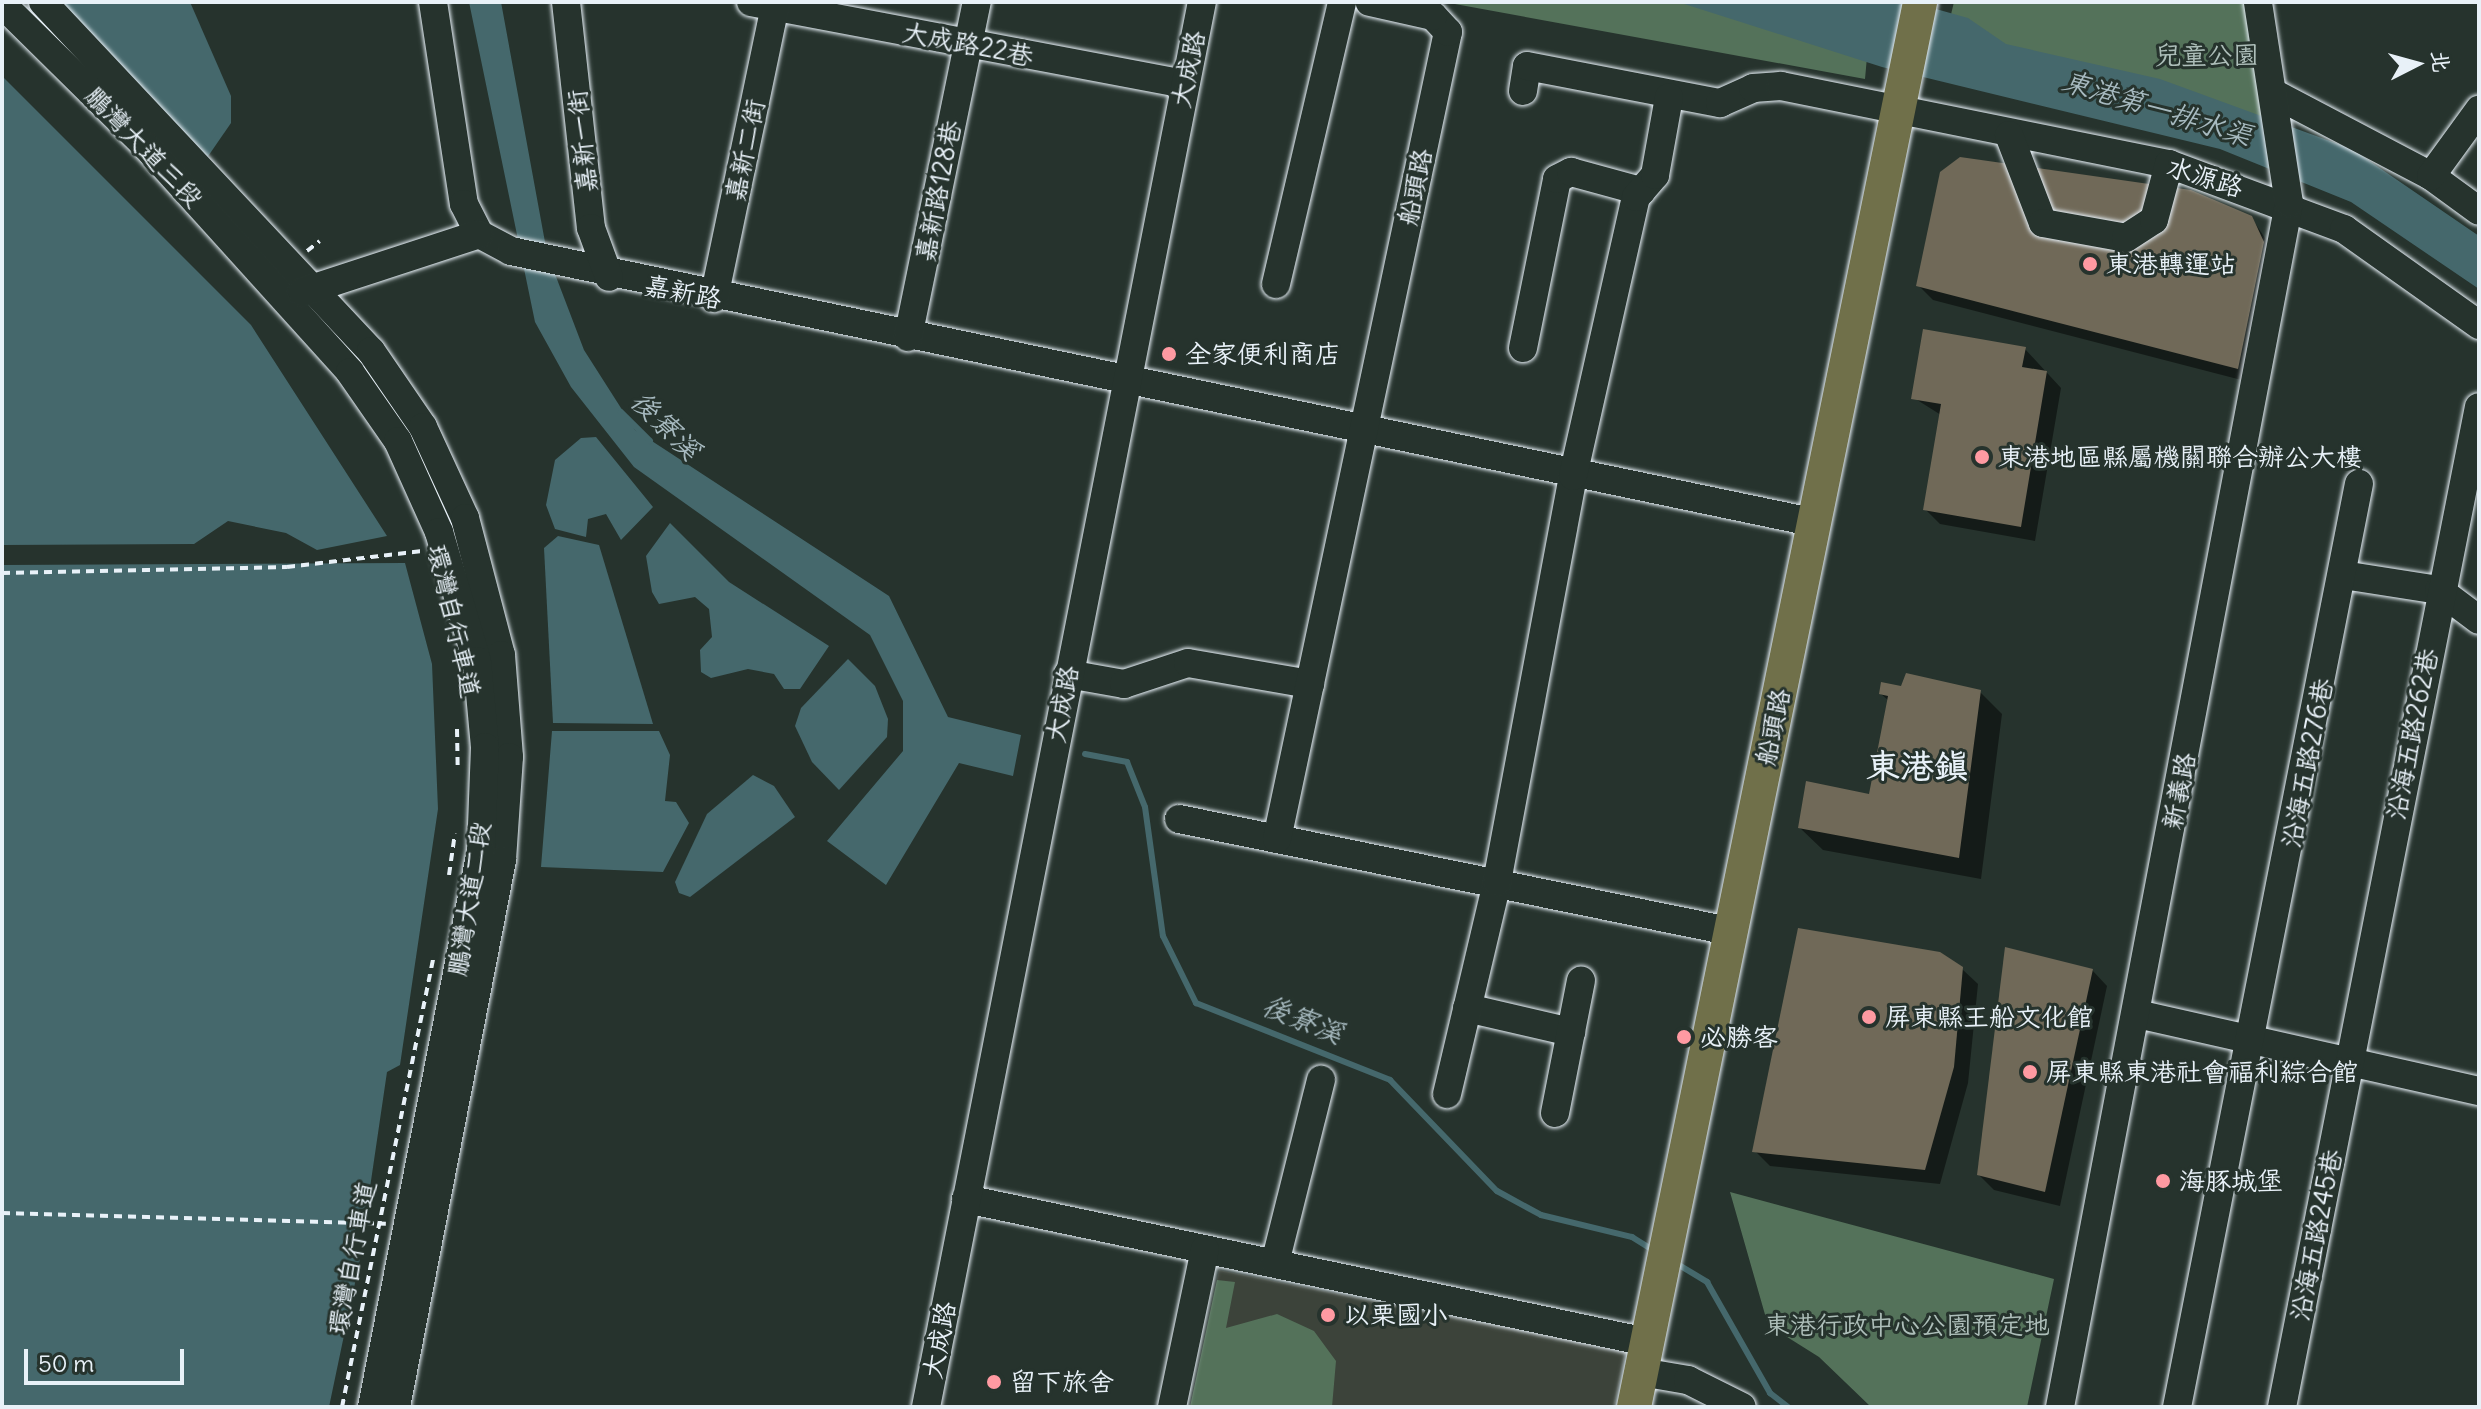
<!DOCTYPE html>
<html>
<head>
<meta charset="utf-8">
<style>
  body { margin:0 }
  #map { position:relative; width:2481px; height:1409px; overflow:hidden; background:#26332d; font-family:Delius,"LXGW WenKai TC",sans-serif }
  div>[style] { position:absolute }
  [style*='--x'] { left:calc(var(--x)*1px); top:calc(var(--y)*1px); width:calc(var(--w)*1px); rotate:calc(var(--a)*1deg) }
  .built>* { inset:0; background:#3c433a }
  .green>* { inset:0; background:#54725a }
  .water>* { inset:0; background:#45686c }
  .shadow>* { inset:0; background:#0007 }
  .stream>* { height:6px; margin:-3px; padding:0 3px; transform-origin:3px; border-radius:3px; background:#45686c }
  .building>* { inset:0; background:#706958 }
  .path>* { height:4px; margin-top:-2px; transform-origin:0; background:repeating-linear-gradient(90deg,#e8f1f8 0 8px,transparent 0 14px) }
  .roads { filter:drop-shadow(0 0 2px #e8f1f8) drop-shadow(0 0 2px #e8f1f8) }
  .minor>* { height:28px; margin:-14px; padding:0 14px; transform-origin:14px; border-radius:14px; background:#26332d }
  .major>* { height:34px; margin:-17px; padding:0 17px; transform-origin:17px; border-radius:17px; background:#70704a }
  .dots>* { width:22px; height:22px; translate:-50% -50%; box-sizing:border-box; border:4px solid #26332d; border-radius:50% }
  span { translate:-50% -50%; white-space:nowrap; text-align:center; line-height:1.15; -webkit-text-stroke:6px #26332d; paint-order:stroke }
  .street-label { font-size:26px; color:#e8f1f8 }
  .park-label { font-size:26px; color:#adbeb9 }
  .poi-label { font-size:26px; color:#e8f1f8 }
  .left { translate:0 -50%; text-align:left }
  .water-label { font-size:28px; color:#a7bac0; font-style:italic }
  .district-label { font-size:34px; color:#e8f1f8; font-weight:700 }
  .frame { position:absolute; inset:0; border:4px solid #e8f1f8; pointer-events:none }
  .north { position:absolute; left:2377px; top:24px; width:80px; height:80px; -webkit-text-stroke:6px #26332d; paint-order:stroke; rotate:84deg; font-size:22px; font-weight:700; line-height:32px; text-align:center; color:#e8f1f8 }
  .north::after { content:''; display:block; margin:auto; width:28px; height:36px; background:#e8f1f8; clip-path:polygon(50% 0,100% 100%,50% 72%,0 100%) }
  .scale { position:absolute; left:24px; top:1349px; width:160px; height:36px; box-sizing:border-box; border:4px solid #e8f1f8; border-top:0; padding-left:10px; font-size:24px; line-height:28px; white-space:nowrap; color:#e8f1f8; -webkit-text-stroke:6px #26332d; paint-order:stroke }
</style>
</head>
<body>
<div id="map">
  <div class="built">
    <div style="clip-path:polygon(1219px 1270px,1626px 1351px,1614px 1407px,1190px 1407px)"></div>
  </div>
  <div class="green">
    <div style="clip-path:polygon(1444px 2px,1706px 2px,1867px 57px,1865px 79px)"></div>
    <div style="clip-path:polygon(1954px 2px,2251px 2px,2274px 132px,1947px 31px)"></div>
    <div style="clip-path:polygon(1730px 1192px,2054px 1279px,2027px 1407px,1871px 1407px,1819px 1357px,1768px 1325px)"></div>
    <div style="clip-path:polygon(1217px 1280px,1235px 1282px,1226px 1328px,1277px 1314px,1314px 1331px,1336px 1361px,1332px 1407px,1190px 1407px)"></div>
  </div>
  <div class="water">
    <div style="clip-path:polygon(41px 2px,190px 2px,231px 96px,231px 123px,202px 165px)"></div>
    <div style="clip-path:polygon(469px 2px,501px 2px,547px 253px,584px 350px,635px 430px,889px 596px,948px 717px,1021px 735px,1013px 776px,959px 763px,886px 885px,827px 841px,903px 751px,903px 701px,870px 635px,634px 467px,571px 387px,535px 322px)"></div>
    <div style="clip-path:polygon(1678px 2px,1911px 2px,1968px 18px,2006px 44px,2160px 79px,2352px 149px,2479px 236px,2479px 289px,2351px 202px,2220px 149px,1882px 67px)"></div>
    <div style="clip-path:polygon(2px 76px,251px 325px,387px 536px,317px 550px,286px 533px,228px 521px,194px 544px,2px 545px)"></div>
    <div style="clip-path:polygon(596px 437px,653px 507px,621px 540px,606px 514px,588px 519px,586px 537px,555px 529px,546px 505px,555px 460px,581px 438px)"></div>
    <div style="clip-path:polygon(670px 523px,729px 582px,829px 646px,800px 689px,784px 689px,774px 674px,748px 669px,711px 678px,701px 672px,700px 650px,712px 637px,709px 609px,695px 597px,659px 604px,652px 592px,646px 556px)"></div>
    <div style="clip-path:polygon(558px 536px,599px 545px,653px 724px,553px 723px,544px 548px)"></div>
    <div style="clip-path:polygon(405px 563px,432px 664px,438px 809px,400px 1065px,387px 1072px,367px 1208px,359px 1209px,350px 1257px,360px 1259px,329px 1407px,2px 1407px,2px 565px)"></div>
    <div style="clip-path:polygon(848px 659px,875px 686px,888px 719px,887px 737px,839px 790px,812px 762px,795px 726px,801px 708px)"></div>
    <div style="clip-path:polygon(552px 731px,659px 731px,670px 755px,665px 801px,676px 802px,689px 823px,663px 872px,541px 867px)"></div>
    <div style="clip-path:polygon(753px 775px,774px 786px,795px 817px,690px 897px,679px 893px,675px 882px,707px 814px)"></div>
  </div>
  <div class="shadow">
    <div style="clip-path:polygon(2251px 217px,2278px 258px,2253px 383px,1933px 300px,1918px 285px)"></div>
    <div style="clip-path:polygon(2025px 349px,2061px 388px,2035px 541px,1940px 524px,1925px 509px,1941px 415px,1914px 398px)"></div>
    <div style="clip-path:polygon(1980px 692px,2002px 714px,1981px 879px,1823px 850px,1800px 828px,1870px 797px,1889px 701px,1881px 694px)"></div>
    <div style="clip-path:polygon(1962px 969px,1978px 984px,1968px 1083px,1940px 1184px,1770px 1166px,1755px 1151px)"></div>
    <div style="clip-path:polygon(2092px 970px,2107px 986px,2060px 1206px,1994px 1190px,1979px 1175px)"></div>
  </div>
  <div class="stream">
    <div style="--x:621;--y:412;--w:41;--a:45"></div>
    <div style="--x:1085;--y:754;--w:43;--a:10.8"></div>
    <div style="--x:1127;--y:762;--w:48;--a:68.2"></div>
    <div style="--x:1145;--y:807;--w:130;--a:82.1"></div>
    <div style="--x:1163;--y:936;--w:75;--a:63.8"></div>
    <div style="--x:1196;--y:1003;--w:209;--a:21.6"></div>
    <div style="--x:1390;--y:1080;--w:154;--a:46.1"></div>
    <div style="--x:1497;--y:1191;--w:50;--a:28.6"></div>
    <div style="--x:1541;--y:1215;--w:94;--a:13.6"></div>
    <div style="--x:1632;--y:1237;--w:26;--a:32"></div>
    <div style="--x:1674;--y:1262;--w:39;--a:31"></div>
    <div style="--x:1707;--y:1282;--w:128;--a:60.4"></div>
    <div style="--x:1770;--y:1393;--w:23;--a:38"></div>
  </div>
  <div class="building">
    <div style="clip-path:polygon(1960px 157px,2191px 190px,2252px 216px,2264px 242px,2238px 369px,1916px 286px,1940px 172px)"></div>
    <div style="clip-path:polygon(1923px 329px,2026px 347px,2022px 367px,2047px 371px,2021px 527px,1923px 510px,1941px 404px,1911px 399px)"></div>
    <div style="clip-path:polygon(1906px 673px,1981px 690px,1959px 858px,1798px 828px,1806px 781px,1869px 794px,1888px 696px,1879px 694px,1881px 682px,1901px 686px)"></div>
    <div style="clip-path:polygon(1798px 928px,1940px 952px,1963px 967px,1954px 1067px,1925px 1170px,1752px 1152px)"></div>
    <div style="clip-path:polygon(2005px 947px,2093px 969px,2045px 1192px,1977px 1175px)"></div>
  </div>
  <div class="path">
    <div style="--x:307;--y:251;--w:16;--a:-38"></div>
    <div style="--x:2;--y:573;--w:285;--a:-1.2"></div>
    <div style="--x:287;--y:567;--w:136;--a:-6.8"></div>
    <div style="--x:457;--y:729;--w:39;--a:89"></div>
    <div style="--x:449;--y:875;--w:42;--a:-81.9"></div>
    <div style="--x:2;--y:1213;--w:384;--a:1.6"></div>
    <div style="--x:342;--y:1407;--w:458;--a:-78.5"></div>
  </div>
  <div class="roads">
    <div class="minor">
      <div style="--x:43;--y:2;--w:479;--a:46.8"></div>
      <div style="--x:371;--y:351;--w:92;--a:55.6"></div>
      <div style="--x:423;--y:427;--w:100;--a:65.2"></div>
      <div style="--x:465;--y:518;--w:142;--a:75.3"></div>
      <div style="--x:501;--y:655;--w:102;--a:85.5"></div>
      <div style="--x:509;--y:757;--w:103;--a:93.9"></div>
      <div style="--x:502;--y:860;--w:557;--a:100.97"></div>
      <div style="--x:433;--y:2;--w:204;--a:81.3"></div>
      <div style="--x:464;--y:204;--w:34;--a:63"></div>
      <div style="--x:479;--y:234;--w:36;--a:28"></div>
      <div style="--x:511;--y:251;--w:1333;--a:11.77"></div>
      <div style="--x:566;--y:2;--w:227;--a:83.7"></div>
      <div style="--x:591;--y:228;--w:52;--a:69.8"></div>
      <div style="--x:751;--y:2;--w:442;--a:10.7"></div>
      <div style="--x:2;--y:4;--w:204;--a:44.6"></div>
      <div style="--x:147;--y:147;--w:303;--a:47.9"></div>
      <div style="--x:350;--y:372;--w:84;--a:55.2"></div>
      <div style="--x:398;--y:441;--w:100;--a:65.7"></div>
      <div style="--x:439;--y:532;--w:134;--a:73.6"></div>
      <div style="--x:477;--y:661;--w:86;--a:84.7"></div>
      <div style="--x:485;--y:747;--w:104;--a:92.2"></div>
      <div style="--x:481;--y:851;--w:567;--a:101.09"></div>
      <div style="--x:1523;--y:91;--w:25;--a:-81"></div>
      <div style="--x:1527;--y:66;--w:197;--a:10.9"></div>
      <div style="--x:1720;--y:103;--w:36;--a:-24"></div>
      <div style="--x:1753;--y:88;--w:28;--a:-4"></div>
      <div style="--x:1781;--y:86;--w:396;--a:11.4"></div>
      <div style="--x:2169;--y:164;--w:187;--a:20.4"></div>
      <div style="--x:2344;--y:229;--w:166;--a:35.4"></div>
      <div style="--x:2275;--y:94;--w:176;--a:27.7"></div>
      <div style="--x:2431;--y:176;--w:59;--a:36.1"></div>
      <div style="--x:2009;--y:135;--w:94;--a:68.9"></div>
      <div style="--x:2043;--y:223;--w:84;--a:10.2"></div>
      <div style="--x:2126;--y:238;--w:33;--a:-33"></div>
      <div style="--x:2154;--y:220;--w:58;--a:-75"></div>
      <div style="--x:2431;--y:176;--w:82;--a:-54"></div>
      <div style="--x:1276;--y:284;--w:290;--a:-76.8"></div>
      <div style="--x:302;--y:292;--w:186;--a:-18.1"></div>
      <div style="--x:714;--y:298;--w:302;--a:-78.2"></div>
      <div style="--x:908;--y:337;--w:342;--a:-78.4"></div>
      <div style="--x:1523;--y:348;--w:172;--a:-78.6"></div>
      <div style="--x:1557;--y:179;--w:16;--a:-27"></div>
      <div style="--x:1571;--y:172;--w:73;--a:15.2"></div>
      <div style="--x:2343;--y:575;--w:97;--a:8.9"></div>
      <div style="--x:2439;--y:590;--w:50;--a:36.9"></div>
      <div style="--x:1068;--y:674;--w:57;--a:10.1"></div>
      <div style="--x:1124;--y:684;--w:67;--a:-18.2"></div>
      <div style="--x:1188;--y:663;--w:124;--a:9.8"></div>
      <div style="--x:1179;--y:819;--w:561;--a:11.51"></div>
      <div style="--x:1277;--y:839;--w:825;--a:-78.04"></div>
      <div style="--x:1448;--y:32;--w:22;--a:-133"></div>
      <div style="--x:1433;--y:16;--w:65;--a:-167.5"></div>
      <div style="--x:1467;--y:1008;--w:107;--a:13"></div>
      <div style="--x:2137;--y:1014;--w:351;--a:12.7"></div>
      <div style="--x:1447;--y:1094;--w:218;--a:-76.7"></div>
      <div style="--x:1497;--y:882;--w:413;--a:-79.4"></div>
      <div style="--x:1573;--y:476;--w:286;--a:-77.3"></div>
      <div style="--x:1636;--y:197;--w:29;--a:-49"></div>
      <div style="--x:1655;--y:175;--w:79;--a:-79.8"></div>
      <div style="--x:1555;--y:1113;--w:135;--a:-78.9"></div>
      <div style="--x:966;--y:1199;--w:696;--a:11.86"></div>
      <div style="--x:1275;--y:1263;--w:189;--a:-75.9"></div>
      <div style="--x:1641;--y:1372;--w:48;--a:9.7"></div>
      <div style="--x:1688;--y:1380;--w:60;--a:26.6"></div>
      <div style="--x:926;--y:1407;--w:1432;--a:-78.89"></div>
      <div style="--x:1172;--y:1407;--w:161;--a:-78.2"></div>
      <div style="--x:2060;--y:1407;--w:1226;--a:-79.23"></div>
      <div style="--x:2289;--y:203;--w:203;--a:-98.8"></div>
      <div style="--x:2177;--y:1407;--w:941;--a:-78.85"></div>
      <div style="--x:2282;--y:1407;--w:1019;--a:-78.86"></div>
    </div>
    <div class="major">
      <div style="--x:1634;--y:1407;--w:1434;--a:-78.49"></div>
    </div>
  </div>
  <div class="dots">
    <div style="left:2090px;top:264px;background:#ff9aa2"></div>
    <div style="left:1169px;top:354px;background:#ff9aa2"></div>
    <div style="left:1982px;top:457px;background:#ff9aa2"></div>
    <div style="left:1869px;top:1017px;background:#ff9aa2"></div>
    <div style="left:1684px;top:1037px;background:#ff9aa2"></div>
    <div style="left:2030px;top:1072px;background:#ff9aa2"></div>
    <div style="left:2163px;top:1181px;background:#ff9aa2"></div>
    <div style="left:1328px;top:1315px;background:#ff9aa2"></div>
    <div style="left:994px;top:1382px;background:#ff9aa2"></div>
  </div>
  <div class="street-label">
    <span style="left:968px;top:44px;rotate:11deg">大成路22巷</span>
    <span style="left:1188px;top:69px;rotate:-78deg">大成路</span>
    <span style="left:582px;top:141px;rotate:-96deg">嘉新一街</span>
    <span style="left:144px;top:147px;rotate:46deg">鵬灣大道三段</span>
    <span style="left:745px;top:150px;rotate:-78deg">嘉新二街</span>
    <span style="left:2205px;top:177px;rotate:17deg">水源路</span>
    <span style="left:1415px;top:187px;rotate:-78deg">船頭路</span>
    <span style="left:938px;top:191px;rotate:-79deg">嘉新路128巷</span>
    <span style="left:683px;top:292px;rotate:11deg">嘉新路</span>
    <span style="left:454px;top:621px;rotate:77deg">環灣自行車道</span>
    <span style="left:1062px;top:704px;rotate:-79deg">大成路</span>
    <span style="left:1773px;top:727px;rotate:-78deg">船頭路</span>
    <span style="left:2412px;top:734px;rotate:-79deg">沿海五路262巷</span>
    <span style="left:2307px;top:763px;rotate:-79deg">沿海五路276巷</span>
    <span style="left:2179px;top:791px;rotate:-79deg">新義路</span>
    <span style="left:469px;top:899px;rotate:-81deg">鵬灣大道二段</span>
    <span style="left:2316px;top:1235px;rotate:-79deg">沿海五路245巷</span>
    <span style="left:352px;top:1258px;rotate:-79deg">環灣自行車道</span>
    <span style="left:939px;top:1340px;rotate:-79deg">大成路</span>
  </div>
  <div class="park-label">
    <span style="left:2207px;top:55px">兒童公園</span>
    <span style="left:1907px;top:1325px">東港行政中心公園預定地</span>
  </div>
  <div class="poi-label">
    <span class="left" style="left:2106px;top:264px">東港轉運站</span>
    <span class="left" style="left:1185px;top:354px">全家便利商店</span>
    <span class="left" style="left:1998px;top:457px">東港地區縣屬機關聯合辦公大樓</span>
    <span class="left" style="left:1885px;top:1017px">屏東縣王船文化館</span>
    <span class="left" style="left:1700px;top:1037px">必勝客</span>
    <span class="left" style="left:2046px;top:1072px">屏東縣東港社會福利綜合館</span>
    <span class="left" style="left:2179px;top:1181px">海豚城堡</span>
    <span class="left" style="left:1344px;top:1315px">以栗國小</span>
    <span class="left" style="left:1010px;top:1382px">留下旅舍</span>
  </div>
  <div class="water-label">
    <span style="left:2157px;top:108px;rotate:17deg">東港第一排水渠</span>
    <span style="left:666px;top:425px;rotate:45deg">後寮溪</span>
    <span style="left:1303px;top:1019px;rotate:22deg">後寮溪</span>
  </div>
  <div class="district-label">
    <span style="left:1917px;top:766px">東港鎮</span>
  </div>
  <div class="frame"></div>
  <div class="north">北</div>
  <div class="scale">50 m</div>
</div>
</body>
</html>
